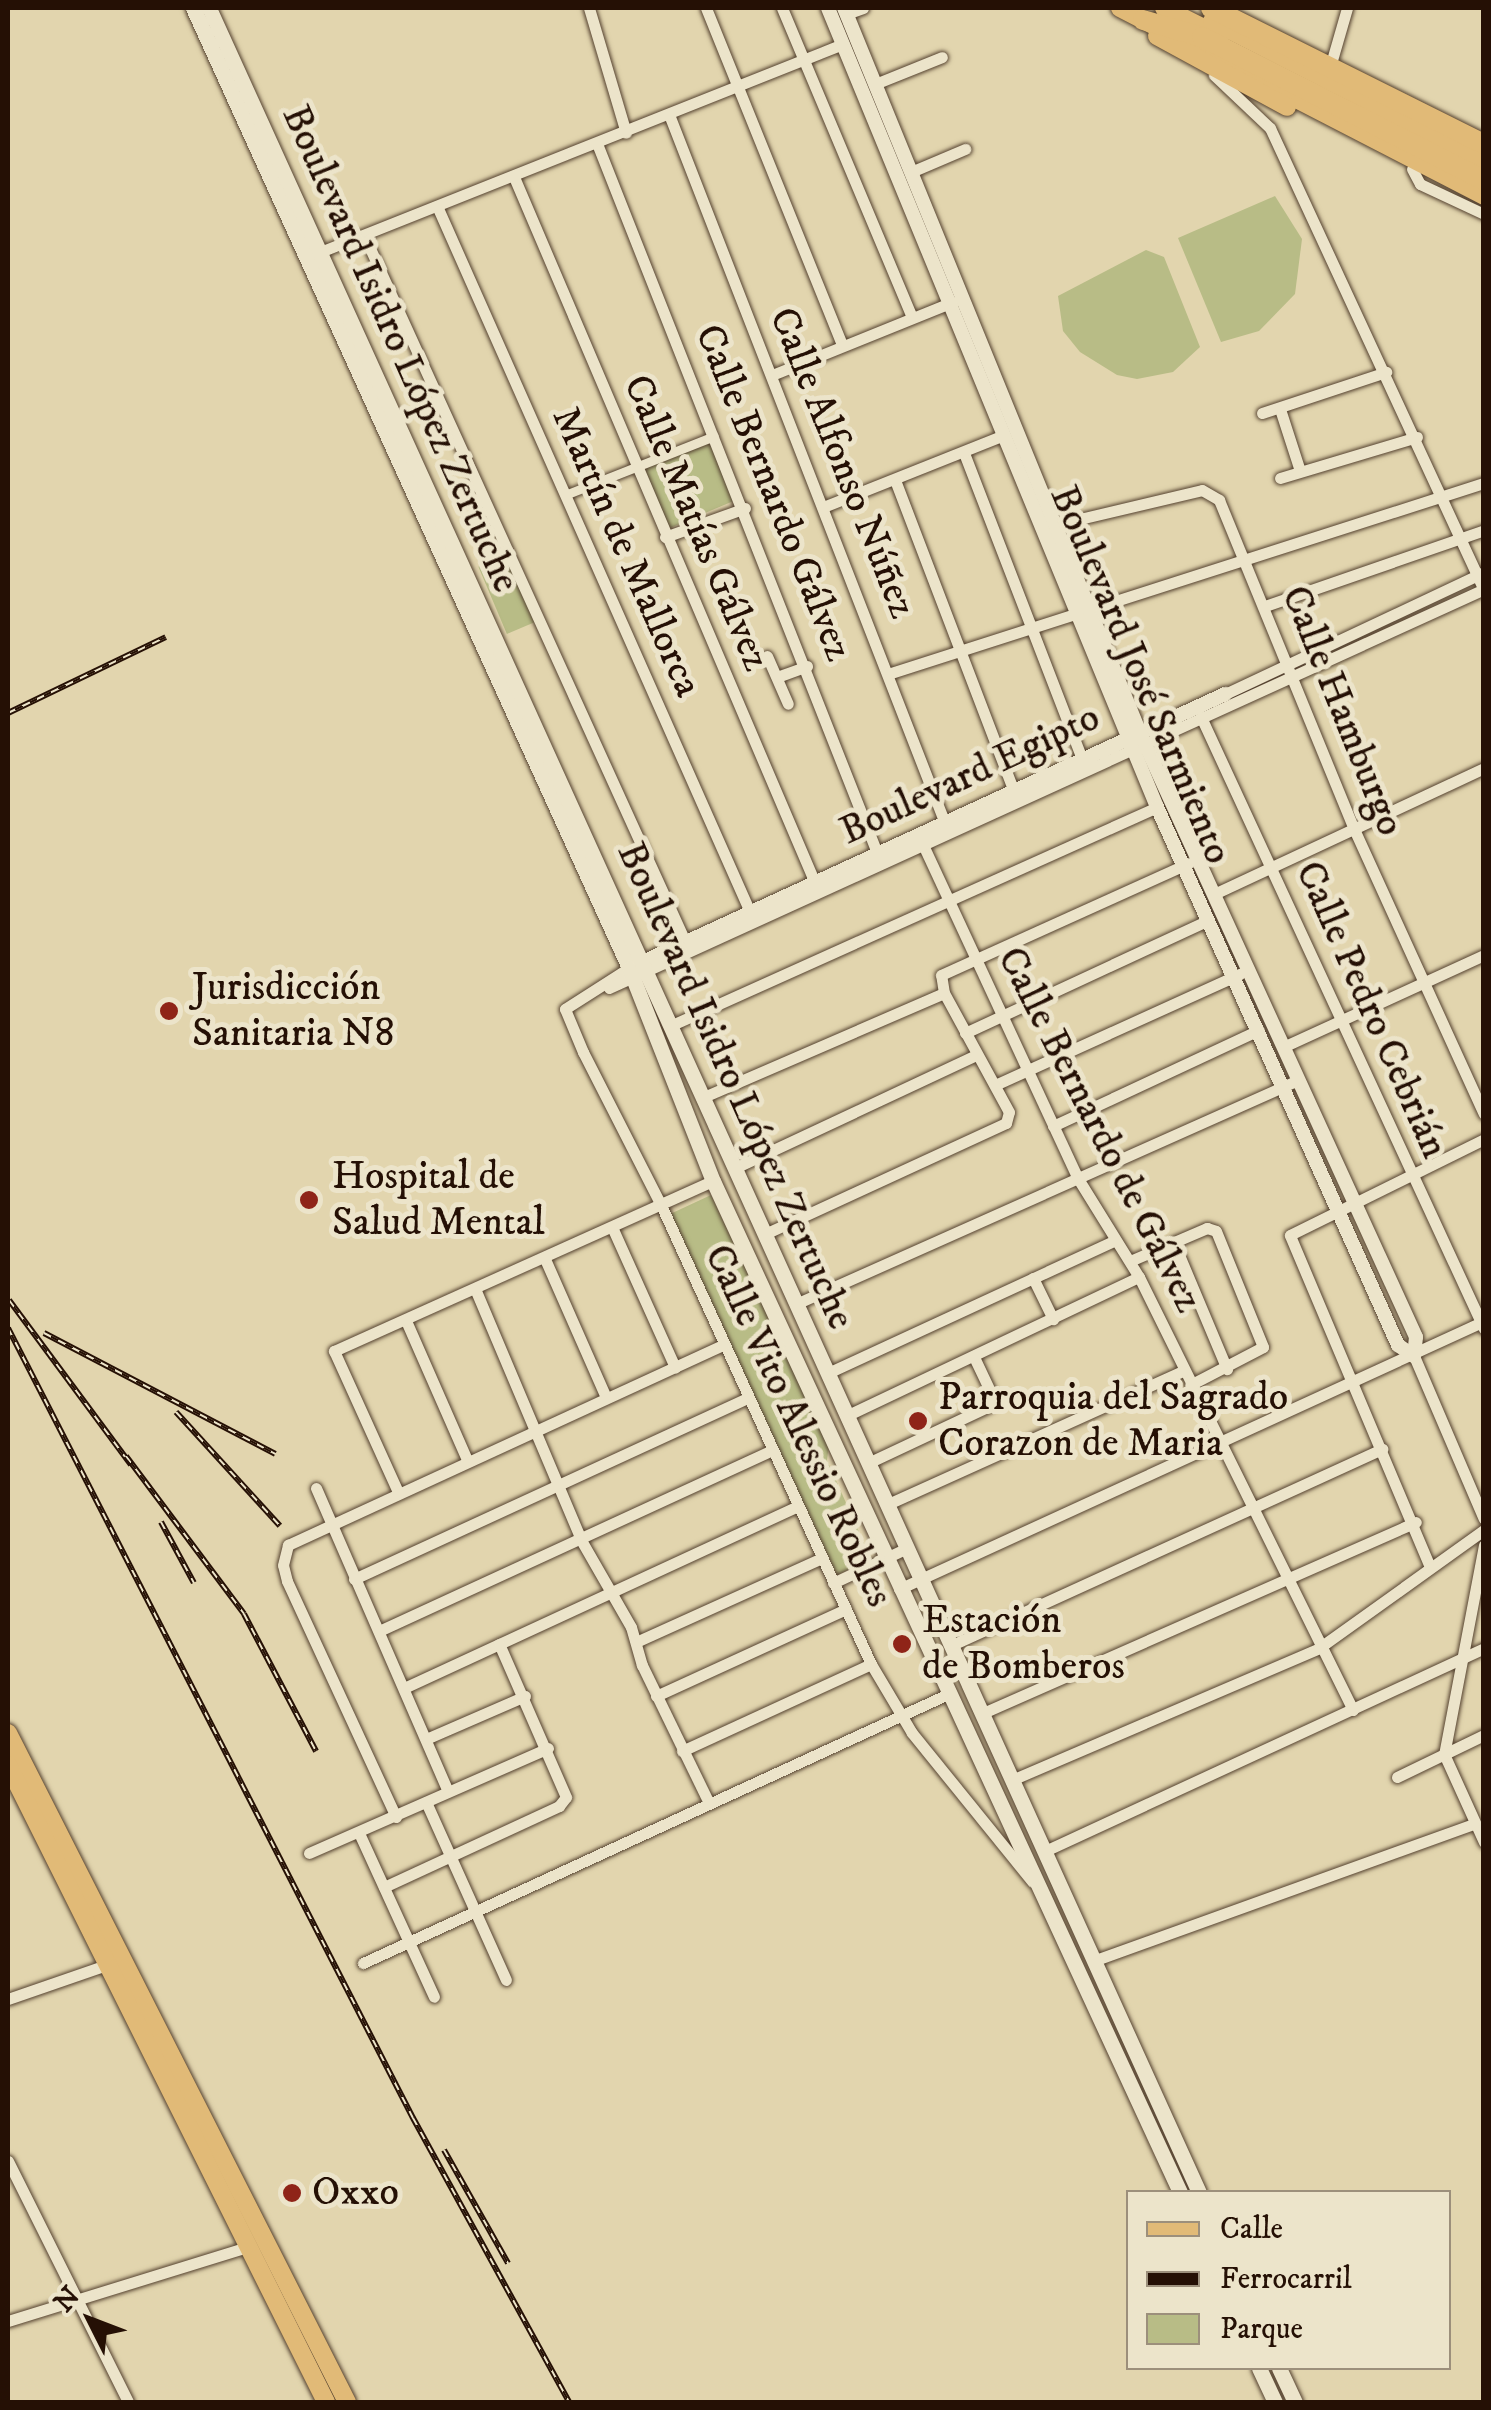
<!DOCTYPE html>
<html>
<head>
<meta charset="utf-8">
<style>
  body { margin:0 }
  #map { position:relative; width:1491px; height:2410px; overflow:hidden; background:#e2d5ae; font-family:"IM FELL DW Pica",serif }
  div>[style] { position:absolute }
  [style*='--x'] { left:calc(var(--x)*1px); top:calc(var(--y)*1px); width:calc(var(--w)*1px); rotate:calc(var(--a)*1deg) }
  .green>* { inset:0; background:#b8bc86; transform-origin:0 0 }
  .roads { filter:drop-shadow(0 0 2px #54412f) drop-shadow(0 0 2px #54412f) }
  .pedestrian>* { height:9px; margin:-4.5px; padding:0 4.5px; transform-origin:4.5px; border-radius:4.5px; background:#ece4ca }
  .minor>* { height:11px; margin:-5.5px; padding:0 5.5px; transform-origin:5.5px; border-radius:5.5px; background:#ece4ca }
  .tertiary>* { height:14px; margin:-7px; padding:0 7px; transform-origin:7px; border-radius:7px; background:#ece4ca }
  .secondary>* { height:15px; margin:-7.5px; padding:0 7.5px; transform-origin:7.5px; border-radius:7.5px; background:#ece4ca }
  .primary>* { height:18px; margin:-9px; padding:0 9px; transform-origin:9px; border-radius:9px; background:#e1ba77 }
  .trunk>* { height:20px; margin:-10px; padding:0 10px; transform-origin:10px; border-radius:10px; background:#e1ba77 }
  .rail>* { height:6px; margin-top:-3px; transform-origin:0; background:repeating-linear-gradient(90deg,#ece4ca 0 8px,#251005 0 16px); box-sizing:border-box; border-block:2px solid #251005 }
  .dots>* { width:28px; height:28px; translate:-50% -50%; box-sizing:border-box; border:5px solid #ece4ca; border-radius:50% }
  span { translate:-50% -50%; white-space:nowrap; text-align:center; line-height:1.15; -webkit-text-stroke:10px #ece4ca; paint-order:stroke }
  .street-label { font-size:40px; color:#251005 }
  .poi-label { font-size:40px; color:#251005 }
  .left { translate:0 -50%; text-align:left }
  .frame { position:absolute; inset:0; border:10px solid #251005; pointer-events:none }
  .legend { position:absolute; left:1126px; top:2190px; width:325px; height:180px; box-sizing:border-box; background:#ece4ca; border:2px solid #9c8f7b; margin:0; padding:12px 18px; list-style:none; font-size:30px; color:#251005 }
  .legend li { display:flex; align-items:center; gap:20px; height:50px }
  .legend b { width:50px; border:2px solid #9c8f7b }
  .north { position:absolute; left:40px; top:2270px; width:100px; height:100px; -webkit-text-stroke:8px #ece4ca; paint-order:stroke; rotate:312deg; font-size:28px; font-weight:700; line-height:40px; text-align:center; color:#251005 }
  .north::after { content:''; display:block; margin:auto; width:35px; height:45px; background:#251005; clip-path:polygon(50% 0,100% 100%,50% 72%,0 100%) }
</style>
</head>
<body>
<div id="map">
  <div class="green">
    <div style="clip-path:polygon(1275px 196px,1302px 239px,1295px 294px,1259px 331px,1221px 342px,1178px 238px)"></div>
    <div style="clip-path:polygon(1146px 250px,1164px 257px,1200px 347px,1173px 372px,1137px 379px,1117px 375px,1080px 352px,1063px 331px,1058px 296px)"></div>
    <div style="left:708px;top:439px;width:67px;height:71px;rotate:67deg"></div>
    <div style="left:506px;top:555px;width:73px;height:30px;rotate:67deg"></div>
    <div style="clip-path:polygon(711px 1195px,829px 1445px,827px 1460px,871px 1559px,837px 1575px,668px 1215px)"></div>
  </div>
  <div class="roads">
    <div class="pedestrian">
      <div style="--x:565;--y:495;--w:160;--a:-21.6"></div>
    </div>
    <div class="minor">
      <div style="--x:589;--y:8;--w:130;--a:73.5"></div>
      <div style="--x:706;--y:8;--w:363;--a:68"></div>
      <div style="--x:782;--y:8;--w:335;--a:67.2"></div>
      <div style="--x:846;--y:14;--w:18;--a:-19"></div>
      <div style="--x:1330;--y:67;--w:61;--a:-73.9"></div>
      <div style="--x:1214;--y:75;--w:77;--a:43.4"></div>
      <div style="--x:1270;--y:128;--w:509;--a:65.15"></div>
      <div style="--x:875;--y:84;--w:72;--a:-21.9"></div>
      <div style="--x:670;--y:117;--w:766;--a:68.73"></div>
      <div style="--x:598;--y:146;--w:765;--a:68.46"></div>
      <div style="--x:1412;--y:169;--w:17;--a:62"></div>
      <div style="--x:1420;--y:184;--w:71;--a:25.1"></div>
      <div style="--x:911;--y:172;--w:59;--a:-23.1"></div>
      <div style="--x:514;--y:177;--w:775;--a:66.91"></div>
      <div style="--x:437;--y:206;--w:782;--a:66.09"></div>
      <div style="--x:364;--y:235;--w:776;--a:65.55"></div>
      <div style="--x:320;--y:252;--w:563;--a:-21.69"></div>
      <div style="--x:772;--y:375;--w:195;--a:-22"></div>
      <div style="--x:1280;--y:409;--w:65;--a:72.1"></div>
      <div style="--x:1262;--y:413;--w:131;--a:-18.3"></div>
      <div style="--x:964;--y:453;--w:337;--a:68.9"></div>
      <div style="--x:1280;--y:478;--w:143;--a:-16.7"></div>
      <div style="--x:895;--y:480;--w:339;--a:69.1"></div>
      <div style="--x:823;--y:507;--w:195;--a:-21.7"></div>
      <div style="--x:1050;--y:526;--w:156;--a:-13.3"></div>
      <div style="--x:1202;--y:490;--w:20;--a:30"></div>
      <div style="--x:1219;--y:500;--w:356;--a:67.7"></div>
      <div style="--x:1354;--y:829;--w:313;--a:65.5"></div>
      <div style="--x:665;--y:537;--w:85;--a:-19.9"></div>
      <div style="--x:1265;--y:606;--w:232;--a:-19.1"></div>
      <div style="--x:767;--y:656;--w:52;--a:66.4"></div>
      <div style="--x:891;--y:673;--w:623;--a:-17.77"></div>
      <div style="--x:777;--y:677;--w:32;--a:-20"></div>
      <div style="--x:1225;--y:694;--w:286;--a:-25.2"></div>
      <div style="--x:1201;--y:717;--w:674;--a:65.18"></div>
      <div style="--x:924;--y:847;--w:364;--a:65.1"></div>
      <div style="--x:1077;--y:1177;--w:118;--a:58.2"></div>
      <div style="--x:1139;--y:1277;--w:483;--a:63.7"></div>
      <div style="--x:1214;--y:894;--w:298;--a:-25"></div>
      <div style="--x:629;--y:968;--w:76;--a:147.4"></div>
      <div style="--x:565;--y:1009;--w:47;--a:67.3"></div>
      <div style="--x:583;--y:1052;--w:172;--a:63"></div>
      <div style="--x:661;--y:1205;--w:505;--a:65.42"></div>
      <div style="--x:871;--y:1664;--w:80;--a:59.3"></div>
      <div style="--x:912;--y:1733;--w:191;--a:51"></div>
      <div style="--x:609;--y:988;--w:962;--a:-24.51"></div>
      <div style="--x:672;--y:1025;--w:532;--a:-24.2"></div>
      <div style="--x:965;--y:1033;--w:268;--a:-24.9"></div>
      <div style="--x:1283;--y:1047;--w:221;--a:-24.6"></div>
      <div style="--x:995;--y:1085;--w:269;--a:-24.4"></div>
      <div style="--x:706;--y:1096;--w:259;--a:-23.4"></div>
      <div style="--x:1053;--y:1126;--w:227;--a:-25"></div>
      <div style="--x:737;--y:1167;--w:264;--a:-25.1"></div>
      <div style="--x:612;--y:1227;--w:154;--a:65.8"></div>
      <div style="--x:767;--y:1233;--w:263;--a:-24.7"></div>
      <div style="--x:1006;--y:1123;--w:11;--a:-75"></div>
      <div style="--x:1009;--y:1112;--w:136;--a:-118.6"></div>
      <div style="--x:944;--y:993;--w:18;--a:-99"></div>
      <div style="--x:941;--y:975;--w:272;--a:-24.3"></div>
      <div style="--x:1174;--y:1243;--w:137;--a:67.2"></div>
      <div style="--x:545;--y:1259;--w:151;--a:66.2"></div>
      <div style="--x:1130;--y:1261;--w:84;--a:-23.2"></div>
      <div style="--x:1207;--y:1228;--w:9;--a:18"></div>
      <div style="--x:1216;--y:1231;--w:125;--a:67.9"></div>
      <div style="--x:1263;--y:1347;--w:82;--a:152.5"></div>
      <div style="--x:1033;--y:1278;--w:46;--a:64"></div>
      <div style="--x:476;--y:1291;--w:270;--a:67.1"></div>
      <div style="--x:581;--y:1540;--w:100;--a:60.1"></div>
      <div style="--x:631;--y:1627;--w:40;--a:74"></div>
      <div style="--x:642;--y:1665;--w:153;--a:64.1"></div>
      <div style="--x:798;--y:1303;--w:547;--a:-24.04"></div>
      <div style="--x:407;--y:1323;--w:150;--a:66.3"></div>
      <div style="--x:1414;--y:1356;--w:177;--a:66.8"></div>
      <div style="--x:830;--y:1372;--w:313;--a:-24.8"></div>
      <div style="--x:848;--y:1415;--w:322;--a:-25.4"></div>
      <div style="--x:868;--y:1463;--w:134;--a:-25.2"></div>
      <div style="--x:989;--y:1406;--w:11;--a:-75"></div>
      <div style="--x:992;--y:1395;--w:42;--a:-115.3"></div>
      <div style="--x:316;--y:1488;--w:331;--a:66.5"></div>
      <div style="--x:398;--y:1492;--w:155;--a:-114.4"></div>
      <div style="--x:334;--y:1351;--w:415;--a:-24.2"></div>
      <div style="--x:888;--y:1504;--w:324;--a:-24.3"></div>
      <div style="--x:1484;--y:1545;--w:213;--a:100.8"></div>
      <div style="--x:1444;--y:1754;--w:97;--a:65.6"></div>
      <div style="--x:1430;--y:1567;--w:360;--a:-112.9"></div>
      <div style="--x:1290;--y:1235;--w:216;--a:-26.3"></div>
      <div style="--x:354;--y:1579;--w:433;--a:-24.7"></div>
      <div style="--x:833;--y:1583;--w:82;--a:-25.3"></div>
      <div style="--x:899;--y:1589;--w:643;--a:-24.61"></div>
      <div style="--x:379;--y:1631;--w:433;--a:-24.7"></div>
      <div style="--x:636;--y:1642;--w:204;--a:-24.3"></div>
      <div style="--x:952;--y:1645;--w:473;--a:-24.5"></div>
      <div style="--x:404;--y:1688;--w:434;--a:-24.8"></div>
      <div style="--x:656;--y:1696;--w:209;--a:-24.6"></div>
      <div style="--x:983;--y:1713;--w:473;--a:-23.8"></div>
      <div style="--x:426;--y:1739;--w:108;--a:-23.5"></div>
      <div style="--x:682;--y:1751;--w:208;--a:-24.7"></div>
      <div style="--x:1397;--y:1777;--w:97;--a:-25.8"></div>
      <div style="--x:1014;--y:1779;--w:332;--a:-23.2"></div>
      <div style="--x:1319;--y:1648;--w:203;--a:-35.6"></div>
      <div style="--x:426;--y:1802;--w:195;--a:65.8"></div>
      <div style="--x:396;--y:1817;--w:260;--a:-114.8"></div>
      <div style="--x:287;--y:1581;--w:16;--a:-104"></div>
      <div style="--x:283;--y:1565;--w:21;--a:-76"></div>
      <div style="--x:288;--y:1545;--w:479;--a:-24.7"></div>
      <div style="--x:359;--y:1833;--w:180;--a:65.4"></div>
      <div style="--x:1045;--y:1851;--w:484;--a:-24.8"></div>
      <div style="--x:309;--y:1853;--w:261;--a:-23.7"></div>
      <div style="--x:384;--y:1887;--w:193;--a:-24.8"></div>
      <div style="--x:559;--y:1806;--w:11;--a:-52"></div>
      <div style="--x:566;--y:1797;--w:167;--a:-113.6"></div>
      <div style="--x:1093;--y:1961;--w:404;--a:-19.8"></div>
      <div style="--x:363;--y:1963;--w:644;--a:-24.69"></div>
      <div style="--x:8;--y:1999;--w:110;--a:-19.1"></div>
      <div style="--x:8;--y:2161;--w:269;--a:63.5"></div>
      <div style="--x:8;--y:2321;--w:253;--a:-17.2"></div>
    </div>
    <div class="tertiary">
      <div style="--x:828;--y:8;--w:864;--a:67.62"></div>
      <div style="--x:1157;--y:807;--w:590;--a:65.87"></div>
      <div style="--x:1398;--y:1345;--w:19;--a:35"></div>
      <div style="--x:844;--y:8;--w:783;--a:67.79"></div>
      <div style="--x:1140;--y:733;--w:664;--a:65.44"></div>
      <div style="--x:1416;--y:1337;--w:19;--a:96"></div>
      <div style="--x:634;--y:966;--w:651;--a:-24.71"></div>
    </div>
    <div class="secondary">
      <div style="--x:193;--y:8;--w:1054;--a:65.57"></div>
      <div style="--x:629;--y:968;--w:229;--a:68.5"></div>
      <div style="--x:713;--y:1181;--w:1114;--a:65.21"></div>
      <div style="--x:209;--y:8;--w:2398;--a:65.62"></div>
      <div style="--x:1259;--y:2368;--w:38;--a:65"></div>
      <div style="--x:1279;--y:2368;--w:38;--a:65"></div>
    </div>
    <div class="primary">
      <div style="--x:1120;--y:8;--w:410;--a:27.3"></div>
      <div style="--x:1164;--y:8;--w:63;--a:26.6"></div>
      <div style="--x:1212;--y:21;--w:305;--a:27.1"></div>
      <div style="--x:1157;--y:36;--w:148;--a:28.6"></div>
      <div style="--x:8;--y:1733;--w:750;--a:63.13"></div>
      <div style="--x:8;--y:1765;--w:712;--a:63.47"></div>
    </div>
    <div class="trunk">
      <div style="--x:1211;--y:8;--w:305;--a:26.5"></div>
      <div style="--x:1143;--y:20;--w:61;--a:16.1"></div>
      <div style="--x:1202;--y:37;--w:316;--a:26.9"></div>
    </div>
  </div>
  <div class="rail">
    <div style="--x:8;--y:713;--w:175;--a:-25.7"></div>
    <div style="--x:9;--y:1300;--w:205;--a:53.5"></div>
    <div style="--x:8;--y:1328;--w:888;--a:62.86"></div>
    <div style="--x:413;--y:2118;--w:324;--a:61.2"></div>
    <div style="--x:44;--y:1333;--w:261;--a:27.6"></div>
    <div style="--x:176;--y:1412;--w:154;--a:47.6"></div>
    <div style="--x:126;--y:1456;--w:197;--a:53.2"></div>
    <div style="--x:244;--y:1614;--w:155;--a:62.3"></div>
    <div style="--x:161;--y:1522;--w:69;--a:61.6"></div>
    <div style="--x:444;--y:2150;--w:130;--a:60.5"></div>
  </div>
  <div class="dots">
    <div style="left:169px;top:1011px;background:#8f2418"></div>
    <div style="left:309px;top:1200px;background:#8f2418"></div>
    <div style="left:918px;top:1421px;background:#8f2418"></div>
    <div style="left:902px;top:1644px;background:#8f2418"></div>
    <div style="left:292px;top:2193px;background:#8f2418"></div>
  </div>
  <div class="street-label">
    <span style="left:400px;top:349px;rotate:66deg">Boulevard Isidro López Zertuche</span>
    <span style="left:842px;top:463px;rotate:68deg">Calle Alfonso Núñez</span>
    <span style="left:773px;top:493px;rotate:68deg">Calle Bernardo Gálvez</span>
    <span style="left:696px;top:523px;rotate:67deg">Calle Matías Gálvez</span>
    <span style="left:626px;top:552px;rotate:66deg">Martín de Mallorca</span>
    <span style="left:1140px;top:675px;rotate:67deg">Boulevard José Sarmiento</span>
    <span style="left:1342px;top:711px;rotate:68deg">Calle Hamburgo</span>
    <span style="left:970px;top:775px;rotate:-25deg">Boulevard Egipto</span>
    <span style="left:1371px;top:1010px;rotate:66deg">Calle Pedro Cebrián</span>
    <span style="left:735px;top:1086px;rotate:66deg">Boulevard Isidro López Zertuche</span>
    <span style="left:1099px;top:1130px;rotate:63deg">Calle Bernardo de Gálvez</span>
    <span style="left:798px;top:1426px;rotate:65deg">Calle Vito Alessio Robles</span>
  </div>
  <div class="poi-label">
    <span class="left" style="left:192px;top:1011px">Jurisdicción<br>Sanitaria N8</span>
    <span class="left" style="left:332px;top:1200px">Hospital de<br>Salud Mental</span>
    <span class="left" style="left:938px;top:1421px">Parroquia del Sagrado<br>Corazon de Maria</span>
    <span class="left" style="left:922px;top:1644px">Estación<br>de Bomberos</span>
    <span class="left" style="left:312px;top:2193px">Oxxo</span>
  </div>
  <div class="frame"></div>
  <ul class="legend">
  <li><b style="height:12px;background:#e1ba77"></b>Calle</li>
  <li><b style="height:12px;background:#251005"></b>Ferrocarril</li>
  <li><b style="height:28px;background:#b8bc86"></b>Parque</li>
  </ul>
  <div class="north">N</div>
</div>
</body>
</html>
